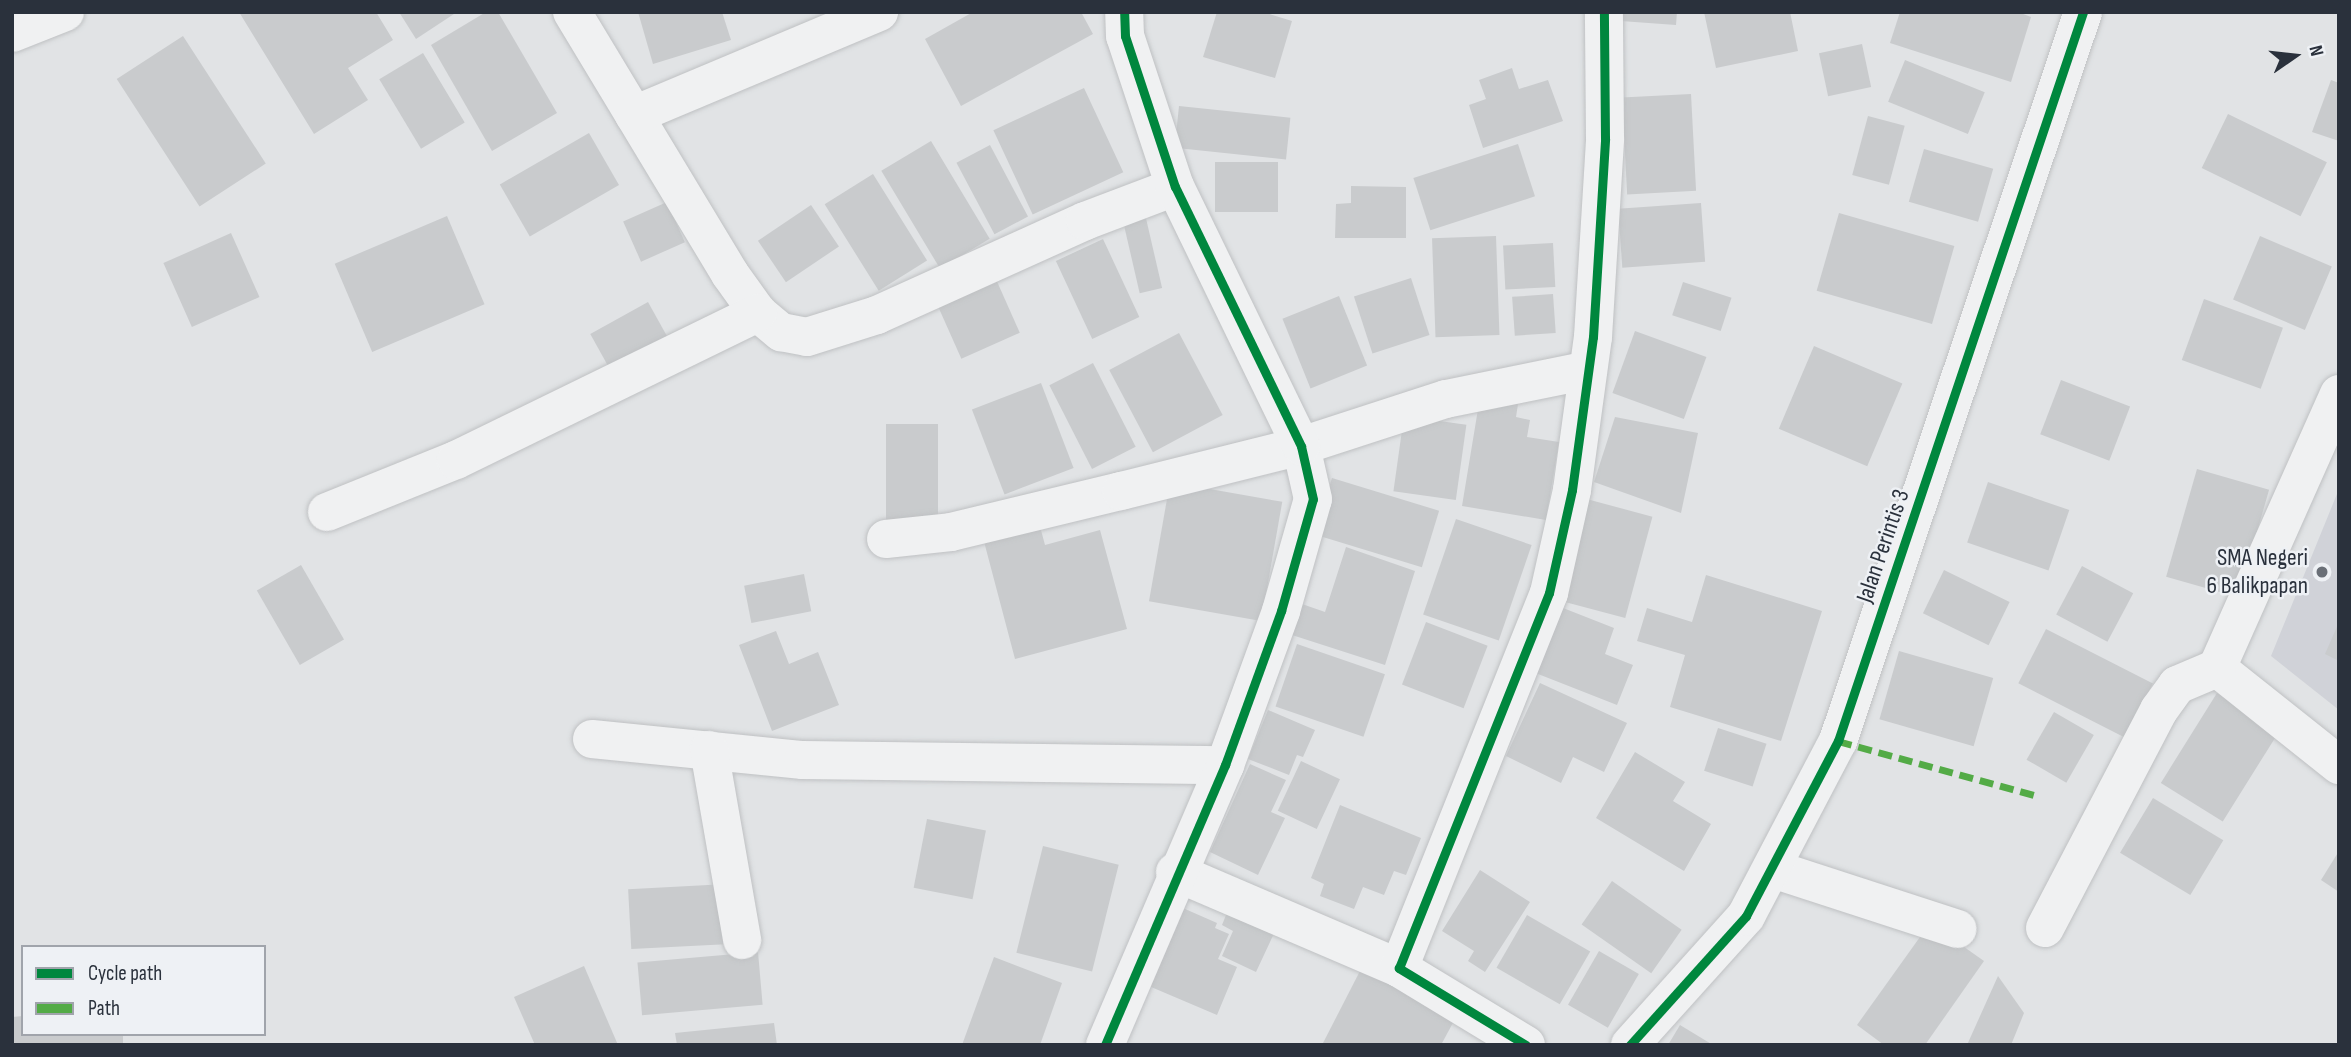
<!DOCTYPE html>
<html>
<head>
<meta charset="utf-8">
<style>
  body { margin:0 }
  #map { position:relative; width:2351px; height:1057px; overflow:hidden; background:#e1e3e5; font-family:"Sofia Sans Condensed",sans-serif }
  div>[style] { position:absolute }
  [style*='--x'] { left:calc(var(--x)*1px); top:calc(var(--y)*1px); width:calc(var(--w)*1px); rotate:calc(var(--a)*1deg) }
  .built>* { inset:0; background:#d0d2d8 }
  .building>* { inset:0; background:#c9cbcd; transform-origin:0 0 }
  .roads { filter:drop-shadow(0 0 2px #bfc1c3) drop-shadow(0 0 2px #bfc1c3) }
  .minor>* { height:38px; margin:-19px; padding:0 19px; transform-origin:19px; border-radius:19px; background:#f0f1f2 }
  .quiet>* { height:7px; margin-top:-3.5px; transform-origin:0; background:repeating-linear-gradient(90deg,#53ab46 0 14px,transparent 0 21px) }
  .cycleway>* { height:9px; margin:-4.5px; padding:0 4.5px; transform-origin:4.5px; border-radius:4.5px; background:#00873e }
  .dots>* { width:19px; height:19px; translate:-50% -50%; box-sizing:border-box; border:4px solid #eef1f5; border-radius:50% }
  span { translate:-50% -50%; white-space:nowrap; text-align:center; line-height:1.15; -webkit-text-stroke:5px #eef1f5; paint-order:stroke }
  .street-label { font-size:24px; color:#2a313c }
  .poi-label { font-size:24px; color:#2a313c }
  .right { translate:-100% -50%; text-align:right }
  .frame { position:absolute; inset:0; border:14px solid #2a313c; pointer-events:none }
  .legend { position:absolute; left:21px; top:945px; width:245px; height:91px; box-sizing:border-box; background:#eef1f5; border:2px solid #a0a4ab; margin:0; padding:9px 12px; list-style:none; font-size:21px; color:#2a313c }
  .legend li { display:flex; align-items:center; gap:14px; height:35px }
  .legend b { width:35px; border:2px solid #a0a4ab }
  .north { position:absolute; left:2260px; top:21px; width:70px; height:70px; -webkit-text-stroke:5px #eef1f5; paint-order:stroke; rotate:76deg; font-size:19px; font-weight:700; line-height:28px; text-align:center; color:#2a313c }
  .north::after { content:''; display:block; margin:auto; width:24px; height:32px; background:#2a313c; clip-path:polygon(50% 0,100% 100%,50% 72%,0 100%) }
</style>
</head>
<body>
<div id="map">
  <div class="built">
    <div style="clip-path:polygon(2339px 489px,2339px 710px,2271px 656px)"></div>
  </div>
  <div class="building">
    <div style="clip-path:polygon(239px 12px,376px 12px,393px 40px,348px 68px,368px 100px,314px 134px)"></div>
    <div style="clip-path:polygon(399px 12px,457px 12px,416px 39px)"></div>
    <div style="clip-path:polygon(486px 12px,498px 12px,557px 113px,492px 151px,431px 45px)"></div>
    <div style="clip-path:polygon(638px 12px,722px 12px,731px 40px,653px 64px)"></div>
    <div style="clip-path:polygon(973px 12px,1081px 12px,1093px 34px,961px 106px,925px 39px)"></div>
    <div style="clip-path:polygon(1217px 12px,1263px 12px,1292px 21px,1275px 78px,1203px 57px)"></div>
    <div style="clip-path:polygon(1608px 12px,1677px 12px,1676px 25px,1607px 20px)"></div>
    <div style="clip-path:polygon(1704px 12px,1790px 12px,1798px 51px,1716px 68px)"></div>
    <div style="clip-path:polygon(1900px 12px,2018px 12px,2031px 17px,2011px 82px,1890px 43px)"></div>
    <div style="left:183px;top:36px;width:152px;height:79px;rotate:57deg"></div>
    <div style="left:1862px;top:44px;width:44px;height:44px;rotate:78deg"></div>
    <div style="left:423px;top:53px;width:81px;height:51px;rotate:59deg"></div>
    <div style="left:1905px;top:60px;width:86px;height:45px;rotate:22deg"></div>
    <div style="clip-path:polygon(1512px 68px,1519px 89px,1548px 80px,1563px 121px,1483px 148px,1469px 105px,1486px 99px,1479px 80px)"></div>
    <div style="clip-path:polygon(2331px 80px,2339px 83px,2339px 141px,2312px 132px)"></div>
    <div style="left:1084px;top:88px;width:93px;height:100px;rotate:65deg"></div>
    <div style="left:1691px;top:94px;width:97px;height:69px;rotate:87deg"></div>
    <div style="left:1179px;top:106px;width:112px;height:42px;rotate:6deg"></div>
    <div style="left:2228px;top:114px;width:110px;height:60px;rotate:26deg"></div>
    <div style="left:1868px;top:116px;width:38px;height:61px;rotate:15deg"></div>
    <div style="left:589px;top:133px;width:60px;height:103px;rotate:60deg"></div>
    <div style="left:931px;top:141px;width:114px;height:58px;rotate:59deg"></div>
    <div style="left:1518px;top:144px;width:55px;height:110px;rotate:72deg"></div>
    <div style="left:990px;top:145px;width:81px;height:38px;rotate:62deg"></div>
    <div style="left:1924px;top:149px;width:72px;height:55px;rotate:16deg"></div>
    <div style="left:1278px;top:162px;width:50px;height:63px;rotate:90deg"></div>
    <div style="left:873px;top:174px;width:102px;height:57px;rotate:58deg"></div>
    <div style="clip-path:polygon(1351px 186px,1406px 187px,1406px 238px,1335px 238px,1336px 204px,1351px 203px)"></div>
    <div style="left:667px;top:202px;width:44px;height:48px;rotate:66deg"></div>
    <div style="left:1701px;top:203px;width:59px;height:83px;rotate:86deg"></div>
    <div style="left:811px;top:205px;width:50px;height:64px;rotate:56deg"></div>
    <div style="left:1839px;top:213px;width:120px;height:81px;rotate:16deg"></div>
    <div style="left:1145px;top:214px;width:76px;height:23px;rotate:77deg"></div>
    <div style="left:447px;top:216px;width:96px;height:122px;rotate:67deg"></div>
    <div style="left:231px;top:233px;width:70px;height:74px;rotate:66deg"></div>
    <div style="left:1496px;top:236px;width:99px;height:64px;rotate:88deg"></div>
    <div style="left:2260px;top:236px;width:78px;height:69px;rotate:23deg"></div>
    <div style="left:1103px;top:239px;width:86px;height:52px;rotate:65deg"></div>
    <div style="left:1553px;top:243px;width:44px;height:50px;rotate:87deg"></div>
    <div style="left:995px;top:277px;width:61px;height:64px;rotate:66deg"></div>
    <div style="left:1411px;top:278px;width:60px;height:60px;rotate:72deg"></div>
    <div style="left:1683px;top:282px;width:51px;height:35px;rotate:18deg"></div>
    <div style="left:1553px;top:294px;width:39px;height:41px;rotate:86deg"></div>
    <div style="left:1339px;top:296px;width:75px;height:61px;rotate:68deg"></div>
    <div style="left:2204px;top:299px;width:84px;height:65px;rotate:20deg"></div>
    <div style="left:648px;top:302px;width:45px;height:66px;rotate:61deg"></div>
    <div style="left:1635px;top:331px;width:76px;height:66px;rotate:20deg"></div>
    <div style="left:1179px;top:333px;width:93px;height:79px;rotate:62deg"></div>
    <div style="left:1814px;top:346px;width:96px;height:90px;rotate:23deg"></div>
    <div style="left:1093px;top:363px;width:94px;height:49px;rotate:63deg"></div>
    <div style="left:2061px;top:380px;width:74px;height:58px;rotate:21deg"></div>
    <div style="left:1041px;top:383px;width:91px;height:74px;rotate:69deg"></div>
    <div style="clip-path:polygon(1480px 397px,1518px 404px,1516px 417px,1530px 420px,1527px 437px,1559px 442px,1546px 520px,1462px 506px)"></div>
    <div style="left:1404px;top:416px;width:63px;height:76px;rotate:8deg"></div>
    <div style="clip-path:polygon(1615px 417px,1698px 433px,1681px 513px,1594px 482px)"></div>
    <div style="left:886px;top:424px;width:52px;height:97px"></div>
    <div style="left:2197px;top:469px;width:75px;height:112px;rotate:16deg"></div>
    <div style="left:1332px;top:478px;width:112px;height:59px;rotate:17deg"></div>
    <div style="left:1170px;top:482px;width:114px;height:121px;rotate:10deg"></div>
    <div style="left:1988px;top:482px;width:86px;height:64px;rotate:19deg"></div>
    <div style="left:1579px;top:497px;width:76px;height:105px;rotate:15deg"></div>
    <div style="clip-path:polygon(1038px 519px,1045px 545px,1100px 530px,1127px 629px,1015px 659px,982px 534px)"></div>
    <div style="left:1456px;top:519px;width:80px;height:101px;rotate:19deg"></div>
    <div style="clip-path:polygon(1346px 547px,1415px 571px,1385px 665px,1292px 635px,1302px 604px,1325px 612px)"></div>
    <div style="left:301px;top:565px;width:86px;height:51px;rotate:60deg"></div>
    <div style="left:2082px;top:566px;width:58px;height:55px;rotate:28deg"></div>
    <div style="left:1944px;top:570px;width:73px;height:48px;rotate:26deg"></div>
    <div style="left:804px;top:574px;width:38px;height:61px;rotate:79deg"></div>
    <div style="clip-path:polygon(1706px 575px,1822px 611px,1781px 741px,1670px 707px,1685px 655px,1637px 641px,1647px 608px,1692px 622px)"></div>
    <div style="clip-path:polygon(1558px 606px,1614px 628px,1605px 654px,1633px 665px,1617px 705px,1533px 672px)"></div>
    <div style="left:1426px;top:622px;width:66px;height:67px;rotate:21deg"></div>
    <div style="clip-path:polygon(2339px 622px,2339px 661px,2325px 654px)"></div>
    <div style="left:2046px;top:629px;width:120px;height:61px;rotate:27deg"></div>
    <div style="clip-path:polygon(776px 631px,789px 664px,818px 652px,839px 705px,772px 731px,739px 645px)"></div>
    <div style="left:1297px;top:644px;width:93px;height:66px;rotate:19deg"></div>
    <div style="left:1899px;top:651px;width:98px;height:71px;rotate:16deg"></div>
    <div style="clip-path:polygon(1540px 683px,1627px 723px,1604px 772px,1573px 757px,1561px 783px,1506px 756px)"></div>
    <div style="left:2217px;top:693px;width:73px;height:106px;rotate:32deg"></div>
    <div style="clip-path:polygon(1268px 710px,1315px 730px,1303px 757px,1297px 755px,1289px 775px,1248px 759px)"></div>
    <div style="left:2054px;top:712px;width:46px;height:55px;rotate:30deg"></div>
    <div style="left:1718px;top:728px;width:51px;height:45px;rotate:18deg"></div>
    <div style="clip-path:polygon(1635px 752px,1685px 782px,1673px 801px,1711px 824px,1684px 871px,1596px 818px)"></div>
    <div style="left:1301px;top:761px;width:43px;height:55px;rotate:25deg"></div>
    <div style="clip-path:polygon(1250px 764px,1286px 780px,1271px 812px,1285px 818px,1258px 875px,1210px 852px)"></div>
    <div style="left:2153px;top:798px;width:82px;height:64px;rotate:31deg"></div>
    <div style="clip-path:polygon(1340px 805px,1421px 838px,1406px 875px,1394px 871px,1384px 895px,1363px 887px,1354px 909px,1320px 896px,1324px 884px,1311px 878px)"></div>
    <div style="left:927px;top:819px;width:60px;height:70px;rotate:11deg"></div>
    <div style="left:1043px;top:846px;width:78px;height:110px;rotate:14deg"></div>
    <div style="clip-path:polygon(2339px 851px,2339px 892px,2321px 880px)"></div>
    <div style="clip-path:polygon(1480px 870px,1530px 902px,1485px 972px,1468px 961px,1474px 951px,1442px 931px)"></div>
    <div style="left:1612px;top:881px;width:85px;height:53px;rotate:35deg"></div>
    <div style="left:727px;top:884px;width:60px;height:99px;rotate:87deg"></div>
    <div style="clip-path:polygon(1176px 905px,1217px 923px,1215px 928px,1229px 934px,1218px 959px,1237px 967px,1217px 1015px,1137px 981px)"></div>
    <div style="clip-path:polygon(1230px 905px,1277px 927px,1256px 972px,1222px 956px,1233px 931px,1222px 925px)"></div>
    <div style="left:1527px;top:915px;width:73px;height:61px;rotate:30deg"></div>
    <div style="clip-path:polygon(1930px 923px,1984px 961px,1925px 1045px,1884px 1045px,1857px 1025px)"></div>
    <div style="left:1599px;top:951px;width:46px;height:62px;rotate:30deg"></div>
    <div style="left:758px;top:952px;width:53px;height:121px;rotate:85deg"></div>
    <div style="clip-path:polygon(994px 957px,1062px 983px,1040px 1045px,962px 1045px)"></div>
    <div style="clip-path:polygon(584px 966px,618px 1045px,535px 1045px,514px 997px)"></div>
    <div style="clip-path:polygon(1361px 969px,1455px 1019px,1441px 1045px,1322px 1045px)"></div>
    <div style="clip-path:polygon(1998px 976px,2024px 1013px,2011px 1045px,1967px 1045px)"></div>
    <div style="clip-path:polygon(23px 1016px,23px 1034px,123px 1034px,123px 1045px,12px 1045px,12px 1017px)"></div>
    <div style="clip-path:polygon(774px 1023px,777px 1045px,677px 1045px,675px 1033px)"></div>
    <div style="clip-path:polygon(1680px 1025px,1713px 1045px,1668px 1045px)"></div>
  </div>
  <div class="roads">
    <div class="minor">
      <div style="--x:572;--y:12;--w:306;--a:58.9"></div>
      <div style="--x:730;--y:274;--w:48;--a:54.3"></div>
      <div style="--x:758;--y:313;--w:30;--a:40"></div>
      <div style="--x:781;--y:332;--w:26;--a:11"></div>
      <div style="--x:807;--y:337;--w:73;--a:-17.4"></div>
      <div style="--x:877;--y:315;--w:228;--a:-24.3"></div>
      <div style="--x:1085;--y:221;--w:96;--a:-20.7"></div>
      <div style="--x:12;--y:33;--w:57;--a:-21.6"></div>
      <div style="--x:634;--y:115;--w:266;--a:-22.8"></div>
      <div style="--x:2339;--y:394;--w:300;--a:114"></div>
      <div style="--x:2217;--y:668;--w:156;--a:38.5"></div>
      <div style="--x:327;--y:512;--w:139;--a:-22"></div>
      <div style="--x:456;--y:460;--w:336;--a:-26"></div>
      <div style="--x:886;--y:539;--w:65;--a:-6.1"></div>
      <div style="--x:951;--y:532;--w:175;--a:-13.6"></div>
      <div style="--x:1121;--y:491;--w:186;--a:-14"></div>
      <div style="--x:1301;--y:446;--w:152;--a:-18"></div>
      <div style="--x:1446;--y:399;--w:145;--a:-11.5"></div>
      <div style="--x:592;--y:739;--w:212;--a:5.7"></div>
      <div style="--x:803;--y:760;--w:422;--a:0.7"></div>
      <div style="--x:709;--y:750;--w:193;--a:80.1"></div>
      <div style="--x:1773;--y:869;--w:194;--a:18"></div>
      <div style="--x:1175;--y:872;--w:244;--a:23.2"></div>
      <div style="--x:2045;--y:928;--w:246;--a:-62.4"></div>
      <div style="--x:2159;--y:710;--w:31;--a:-54"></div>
      <div style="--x:2177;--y:685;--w:43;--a:-23"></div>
      <div style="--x:1105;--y:1045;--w:305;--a:-66.8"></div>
      <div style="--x:1225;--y:765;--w:164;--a:-70"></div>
      <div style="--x:1281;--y:611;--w:116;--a:-74.1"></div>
      <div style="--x:1313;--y:499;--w:54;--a:-102.8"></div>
      <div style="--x:1301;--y:446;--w:288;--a:-115.9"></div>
      <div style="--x:1175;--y:187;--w:159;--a:-108.3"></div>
      <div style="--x:1125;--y:36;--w:24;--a:-92"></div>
      <div style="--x:1526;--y:1045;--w:149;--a:-148.8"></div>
      <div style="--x:1399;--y:968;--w:404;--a:-68.2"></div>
      <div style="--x:1549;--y:593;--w:106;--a:-77.4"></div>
      <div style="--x:1572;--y:490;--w:154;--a:-82.2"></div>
      <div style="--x:1593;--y:337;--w:199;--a:-86.5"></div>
      <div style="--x:1605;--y:138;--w:126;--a:-90.5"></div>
      <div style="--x:1630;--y:1045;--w:173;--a:-48"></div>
      <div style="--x:1746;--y:916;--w:198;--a:-62.3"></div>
      <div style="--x:1838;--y:741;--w:769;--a:-71.42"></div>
    </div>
  </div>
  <div class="quiet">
    <div style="--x:1838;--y:741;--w:203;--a:15.4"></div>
  </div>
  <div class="cycleway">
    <div style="--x:1105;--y:1045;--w:305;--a:-66.8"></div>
    <div style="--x:1225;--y:765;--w:164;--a:-70"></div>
    <div style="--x:1281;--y:611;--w:116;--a:-74.1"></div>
    <div style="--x:1313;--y:499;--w:54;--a:-102.8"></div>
    <div style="--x:1301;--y:446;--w:288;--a:-115.9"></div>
    <div style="--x:1175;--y:187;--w:159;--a:-108.3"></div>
    <div style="--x:1125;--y:36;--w:24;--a:-92"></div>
    <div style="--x:1526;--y:1045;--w:149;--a:-148.8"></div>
    <div style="--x:1399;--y:968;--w:404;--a:-68.2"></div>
    <div style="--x:1549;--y:593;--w:106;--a:-77.4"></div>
    <div style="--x:1572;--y:490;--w:154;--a:-82.2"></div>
    <div style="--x:1593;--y:337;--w:199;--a:-86.5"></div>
    <div style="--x:1605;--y:138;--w:126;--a:-90.5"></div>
    <div style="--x:1630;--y:1045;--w:173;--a:-48"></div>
    <div style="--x:1746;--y:916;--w:198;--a:-62.3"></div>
    <div style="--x:1838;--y:741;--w:769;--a:-71.42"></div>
  </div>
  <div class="dots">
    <div style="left:2322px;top:572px;background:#6a6f77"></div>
  </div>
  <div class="street-label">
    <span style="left:1883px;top:546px;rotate:-71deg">Jalan Perintis 3</span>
  </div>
  <div class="poi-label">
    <span class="right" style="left:2308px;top:572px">SMA Negeri<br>6 Balikpapan</span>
  </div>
  <div class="frame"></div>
  <ul class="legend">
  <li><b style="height:9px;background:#00873e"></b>Cycle path</li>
  <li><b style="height:9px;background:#53ab46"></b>Path</li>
  </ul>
  <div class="north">N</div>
</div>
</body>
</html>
